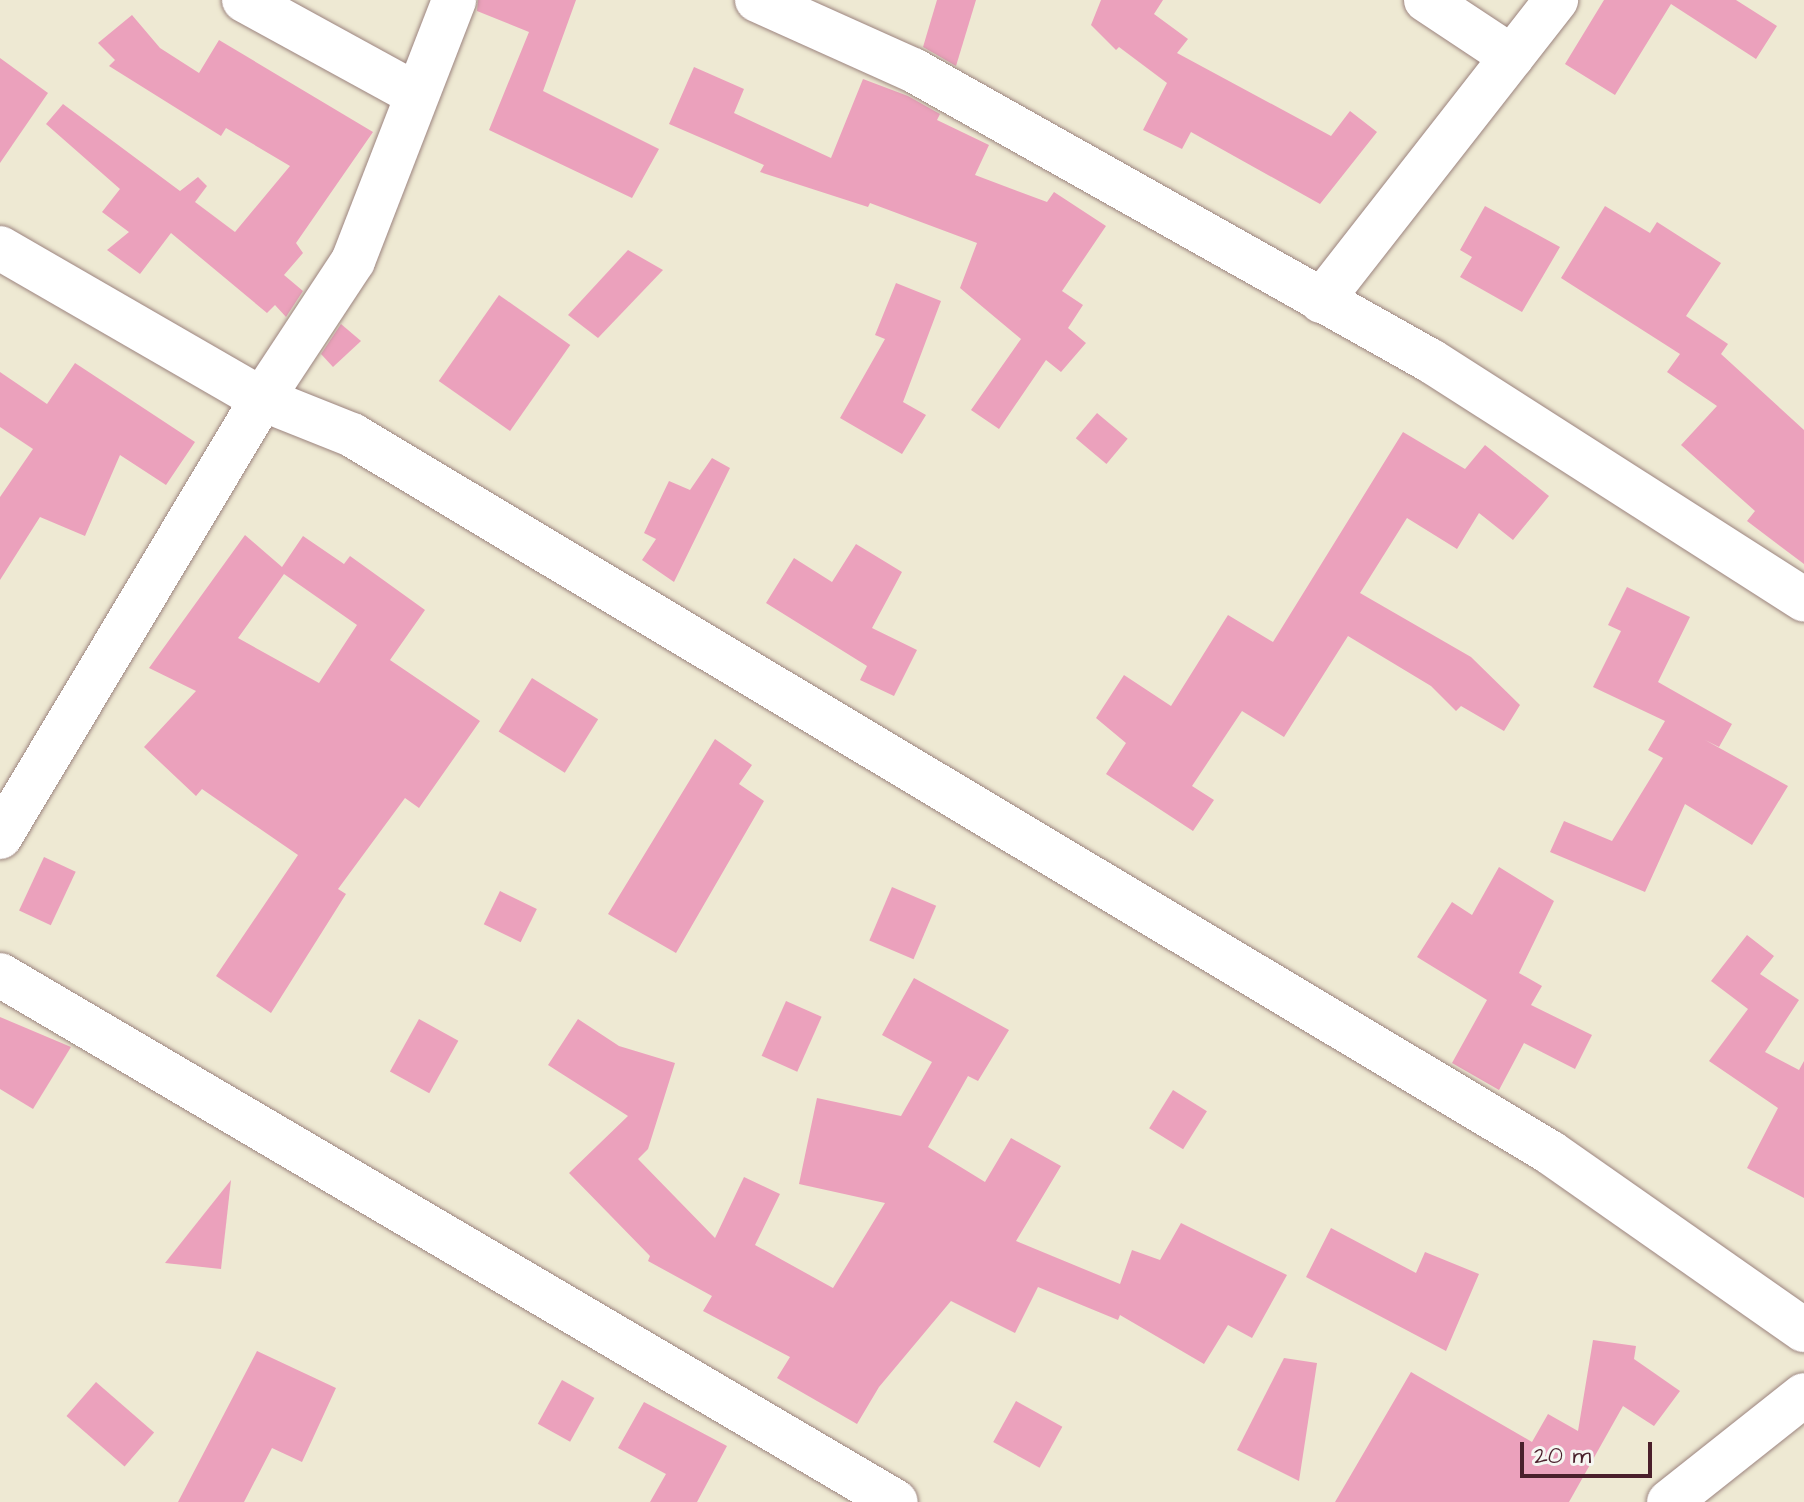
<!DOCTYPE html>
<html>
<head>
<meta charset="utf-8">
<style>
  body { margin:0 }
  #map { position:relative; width:1804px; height:1502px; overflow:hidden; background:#eee9d3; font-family:"Architects Daughter",sans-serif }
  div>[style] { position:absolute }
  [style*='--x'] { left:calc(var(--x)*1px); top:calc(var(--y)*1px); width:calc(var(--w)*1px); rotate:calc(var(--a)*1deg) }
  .building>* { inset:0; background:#eba1bc; transform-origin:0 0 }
  .roads { filter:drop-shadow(0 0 2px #9c847f) drop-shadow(0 0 2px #9c847f) }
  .minor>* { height:44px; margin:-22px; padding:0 22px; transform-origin:22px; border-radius:22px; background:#fff }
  span { translate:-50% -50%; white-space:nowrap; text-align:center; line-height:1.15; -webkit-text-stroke:6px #f6f6f2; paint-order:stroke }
  .scale { position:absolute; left:1520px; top:1442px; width:132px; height:36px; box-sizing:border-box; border:4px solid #4a1f2b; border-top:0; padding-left:10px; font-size:24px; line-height:28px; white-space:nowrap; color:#4a1f2b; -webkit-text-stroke:6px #f6f6f2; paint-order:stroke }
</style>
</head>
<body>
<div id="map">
  <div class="building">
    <div style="clip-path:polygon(478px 0,576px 0,543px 91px,659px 149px,632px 198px,489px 130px,529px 32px,477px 11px)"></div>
    <div style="clip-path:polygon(937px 0,976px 0,956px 66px,923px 47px)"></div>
    <div style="clip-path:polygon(1101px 0,1163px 0,1154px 14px,1188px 39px,1177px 53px,1331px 136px,1350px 111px,1377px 132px,1320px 204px,1191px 132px,1182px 149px,1143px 130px,1167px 83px,1119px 47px,1116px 50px,1091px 25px)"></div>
    <div style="clip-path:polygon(1604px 0,1736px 0,1777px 26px,1756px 59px,1671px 4px,1615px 95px,1565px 64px)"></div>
    <div style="clip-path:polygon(132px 15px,160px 48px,199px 73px,219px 40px,373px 132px,296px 243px,303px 253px,284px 275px,303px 291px,286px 317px,275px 305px,267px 313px,171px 233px,140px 274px,107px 250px,129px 232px,102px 212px,120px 189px,46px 124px,63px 104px,180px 191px,198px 177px,207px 186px,195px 202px,235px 232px,290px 166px,226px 128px,221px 136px,109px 66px,115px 60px,98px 43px)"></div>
    <div style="clip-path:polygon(0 58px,48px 93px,0 163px)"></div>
    <div style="clip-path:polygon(694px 67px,744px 89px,734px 113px,831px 158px,863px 79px,908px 96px,940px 114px,937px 120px,989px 145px,975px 175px,1047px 202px,1054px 192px,1106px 226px,1062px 291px,1083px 305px,1068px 328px,1086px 343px,1061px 372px,1046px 360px,999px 429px,971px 410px,1021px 339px,960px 288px,977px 243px,870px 203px,868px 207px,760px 172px,764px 165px,669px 124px)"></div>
    <div style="clip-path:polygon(1485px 206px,1560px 247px,1522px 312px,1460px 277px,1472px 257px,1460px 250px)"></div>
    <div style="clip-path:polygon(1605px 206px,1650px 233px,1657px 222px,1721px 263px,1686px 316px,1728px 344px,1721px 354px,1804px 430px,1804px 564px,1747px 521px,1755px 511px,1681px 445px,1717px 406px,1667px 372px,1680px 354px,1561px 278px)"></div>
    <div style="clip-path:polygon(628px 250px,663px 270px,598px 338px,568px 315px)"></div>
    <div style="clip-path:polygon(896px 283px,941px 301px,903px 402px,926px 415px,902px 454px,840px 418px,885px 339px,875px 335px)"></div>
    <div style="left:499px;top:295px;width:87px;height:105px;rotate:35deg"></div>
    <div style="clip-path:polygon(341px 324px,361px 341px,333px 367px,321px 354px)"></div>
    <div style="clip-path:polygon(75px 363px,195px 442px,166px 485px,120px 455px,85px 536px,40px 517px,0 580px,0 497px,33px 449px,0 427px,0 372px,47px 404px)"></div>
    <div style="left:1097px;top:413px;width:40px;height:33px;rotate:40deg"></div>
    <div style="clip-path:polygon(1403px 432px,1465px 469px,1485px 445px,1549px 496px,1513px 540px,1479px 513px,1457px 549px,1407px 518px,1360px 593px,1471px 657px,1520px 705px,1504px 731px,1461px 706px,1456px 711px,1431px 686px,1348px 636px,1284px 737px,1242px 711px,1192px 786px,1214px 800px,1193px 831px,1106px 774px,1126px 743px,1096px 718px,1124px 675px,1171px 706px,1228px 615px,1273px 642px)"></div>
    <div style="clip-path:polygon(712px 458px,730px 468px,674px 582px,642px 560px,656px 539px,644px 533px,669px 481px,690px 490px)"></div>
    <div style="clip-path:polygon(evenodd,245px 535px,282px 567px,303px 536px,344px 564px,350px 556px,425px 610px,390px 660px,480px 721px,419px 808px,405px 798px,338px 889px,346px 894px,271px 1013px,216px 976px,298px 855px,202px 789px,196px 796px,144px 747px,196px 691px,149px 668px,245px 535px,284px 574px,357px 625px,319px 683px,238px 638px,284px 574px)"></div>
    <div style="clip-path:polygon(856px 544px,902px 572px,872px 628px,917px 650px,894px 696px,860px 680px,867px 666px,766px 603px,794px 558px,832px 582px)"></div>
    <div style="clip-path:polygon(1627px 587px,1690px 617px,1658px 682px,1732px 724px,1719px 747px,1705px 740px,1788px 786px,1752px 845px,1685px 804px,1645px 892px,1550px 852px,1564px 821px,1612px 841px,1663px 758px,1648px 750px,1665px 721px,1593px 687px,1621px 631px,1608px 625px)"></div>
    <div style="left:532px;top:678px;width:78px;height:63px;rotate:32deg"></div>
    <div style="clip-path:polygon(715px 739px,752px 765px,739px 784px,764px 801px,676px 953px,608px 914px)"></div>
    <div style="left:44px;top:857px;width:35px;height:59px;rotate:25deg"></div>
    <div style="clip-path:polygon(1499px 867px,1554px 901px,1519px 973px,1542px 986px,1531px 1005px,1592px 1035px,1575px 1069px,1524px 1043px,1499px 1090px,1452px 1063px,1487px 1000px,1417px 957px,1452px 902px,1472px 915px)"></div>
    <div style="left:892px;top:887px;width:48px;height:58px;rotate:23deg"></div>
    <div style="left:500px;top:891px;width:41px;height:37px;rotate:26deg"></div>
    <div style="clip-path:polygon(1747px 935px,1774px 956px,1760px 974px,1799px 1000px,1765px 1052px,1799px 1070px,1804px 1061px,1804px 1198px,1747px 1168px,1778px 1108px,1709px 1061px,1748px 1009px,1711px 981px)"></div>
    <div style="clip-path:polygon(914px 978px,1009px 1030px,978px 1081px,968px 1076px,928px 1147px,985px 1182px,1011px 1138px,1061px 1166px,1016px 1241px,1120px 1284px,1132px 1250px,1160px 1260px,1181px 1223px,1287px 1275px,1252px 1338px,1228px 1325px,1204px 1364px,1120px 1315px,1118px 1320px,1038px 1287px,1015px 1333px,951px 1301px,879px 1387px,857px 1424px,777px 1378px,790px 1357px,703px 1311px,712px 1296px,648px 1261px,650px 1256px,569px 1173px,628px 1116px,548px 1065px,578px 1019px,619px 1046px,675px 1063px,648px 1149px,638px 1159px,715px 1238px,744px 1177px,780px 1194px,755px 1245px,833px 1288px,885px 1203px,799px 1184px,817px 1098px,901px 1116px,932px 1062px,882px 1035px)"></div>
    <div style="left:786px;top:1001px;width:39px;height:60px;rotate:24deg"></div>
    <div style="clip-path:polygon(0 1017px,71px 1047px,33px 1109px,0 1089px)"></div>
    <div style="left:419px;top:1019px;width:45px;height:60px;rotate:29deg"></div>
    <div style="left:1173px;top:1090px;width:40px;height:45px;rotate:32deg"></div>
    <div style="clip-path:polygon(231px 1180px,221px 1269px,165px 1263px)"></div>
    <div style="clip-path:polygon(1331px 1228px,1416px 1273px,1425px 1252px,1479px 1274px,1446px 1351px,1306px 1277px)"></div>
    <div style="clip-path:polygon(1593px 1340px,1636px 1346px,1634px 1359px,1680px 1391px,1654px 1426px,1623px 1406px,1569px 1502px,1335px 1502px,1411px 1372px,1532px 1442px,1548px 1414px,1578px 1431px)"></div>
    <div style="clip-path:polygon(257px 1351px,336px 1388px,302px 1462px,272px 1448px,244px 1502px,178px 1502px)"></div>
    <div style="clip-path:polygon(1284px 1358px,1317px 1363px,1299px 1481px,1237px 1450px)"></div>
    <div style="left:562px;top:1380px;width:37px;height:50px;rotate:29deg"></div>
    <div style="left:96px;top:1382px;width:77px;height:45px;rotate:41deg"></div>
    <div style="left:1016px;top:1401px;width:53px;height:47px;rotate:29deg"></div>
    <div style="clip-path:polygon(644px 1402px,727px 1446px,697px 1502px,650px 1502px,666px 1474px,618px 1448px)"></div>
  </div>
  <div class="roads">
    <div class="minor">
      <div style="--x:244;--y:0;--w:196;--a:28.7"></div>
      <div style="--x:757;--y:0;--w:171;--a:24.2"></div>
      <div style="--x:913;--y:70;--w:594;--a:29.33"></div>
      <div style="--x:1431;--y:361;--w:443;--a:32.6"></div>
      <div style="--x:1426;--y:0;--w:103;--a:33.5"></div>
      <div style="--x:0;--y:248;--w:302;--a:30"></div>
      <div style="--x:262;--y:399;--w:97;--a:21.8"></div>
      <div style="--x:352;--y:435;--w:1398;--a:30.91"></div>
      <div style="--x:1551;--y:1153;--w:309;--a:35"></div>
      <div style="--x:1321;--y:301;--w:382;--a:-52"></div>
      <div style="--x:0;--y:837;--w:510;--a:-59.11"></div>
      <div style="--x:262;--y:399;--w:165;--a:-56.6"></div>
      <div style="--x:353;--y:261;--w:280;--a:-68.8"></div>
      <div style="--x:0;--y:975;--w:1039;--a:30.46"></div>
      <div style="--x:1669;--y:1502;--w:172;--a:-38.4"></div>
    </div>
  </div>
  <div class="scale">20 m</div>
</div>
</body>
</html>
